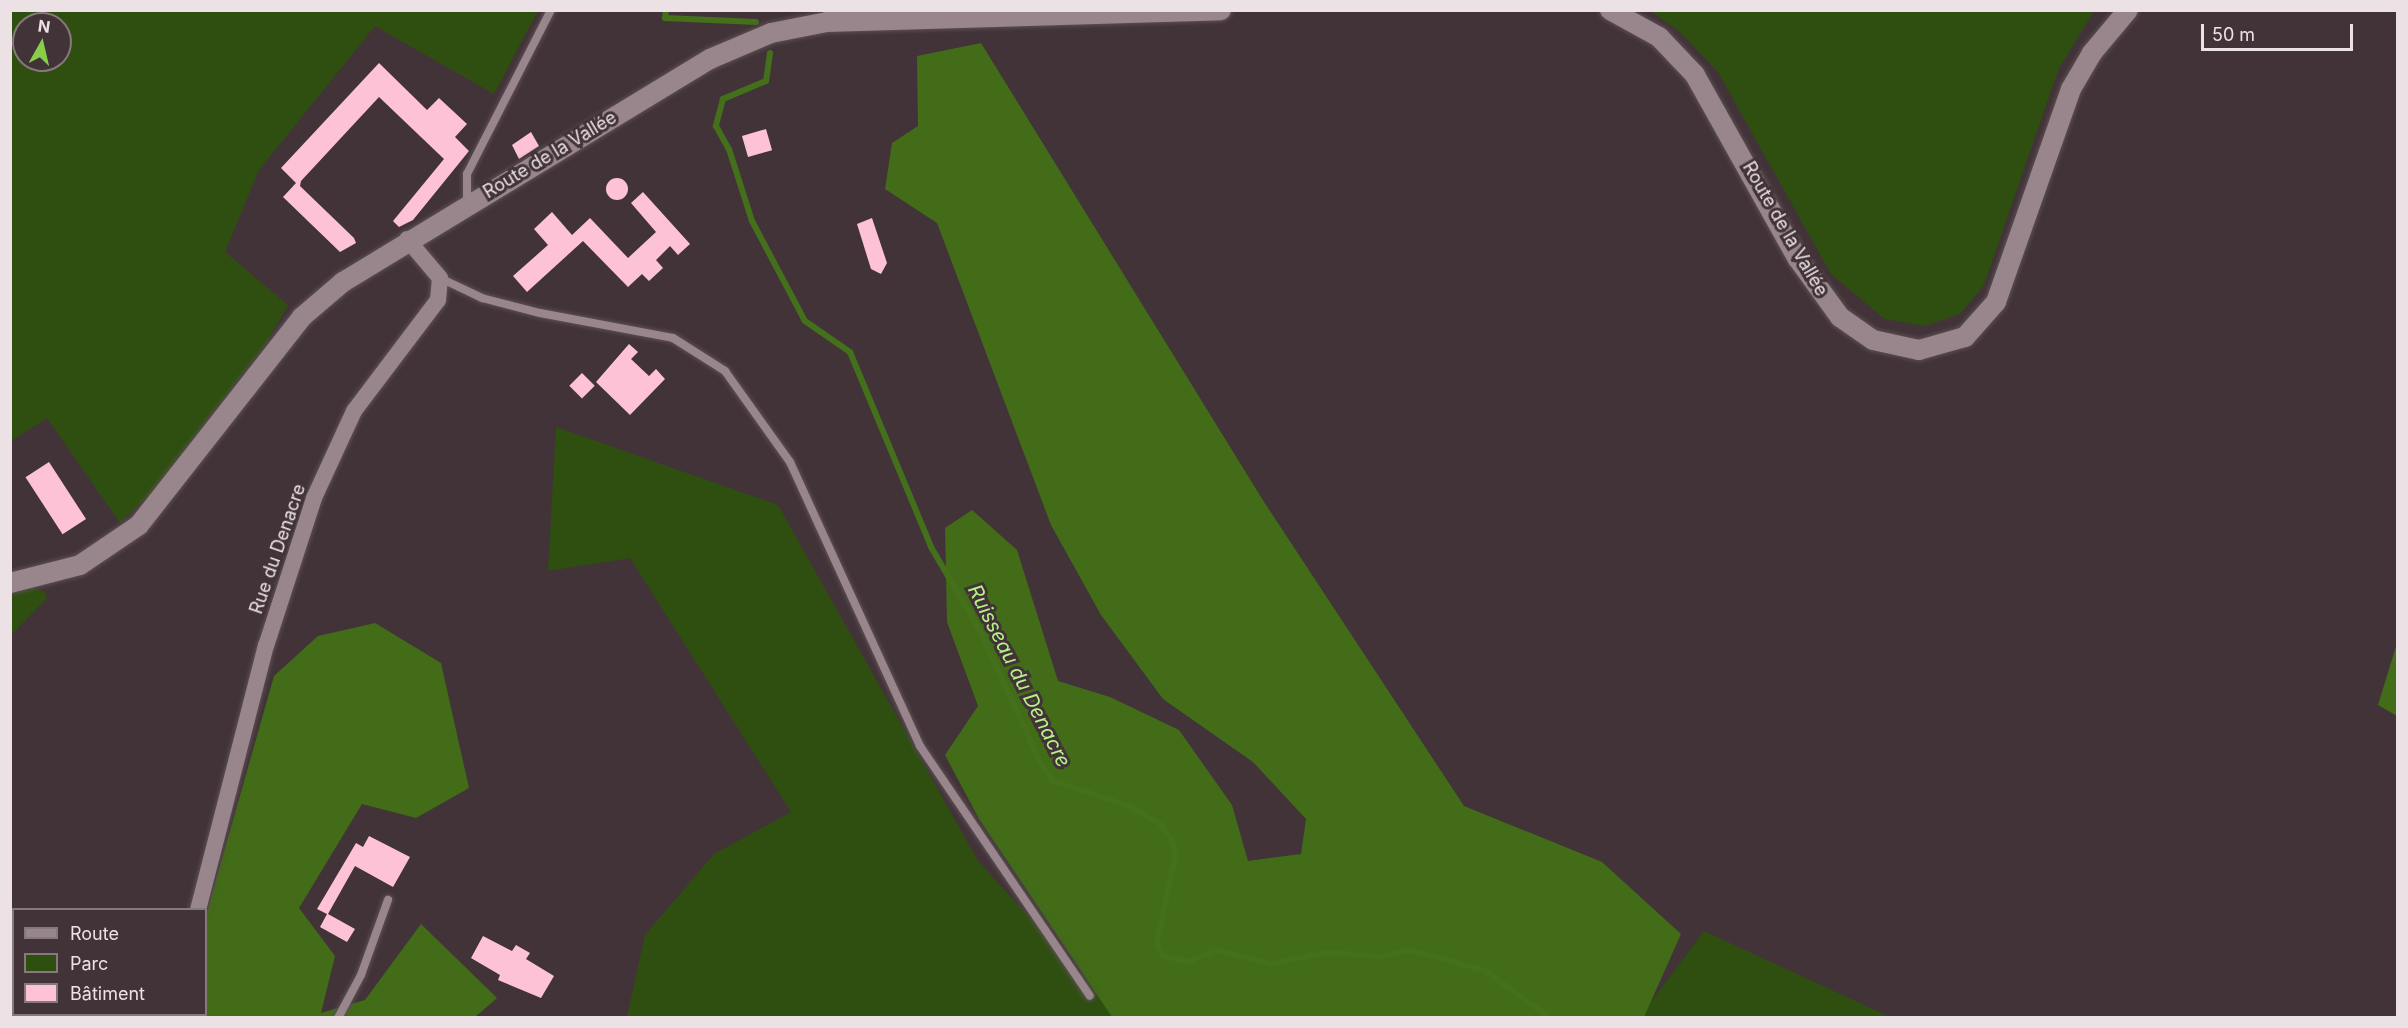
<!DOCTYPE html>
<html>
<head>
<meta charset="utf-8">
<style>
  body { margin:0 }
  #map { position:relative; width:2408px; height:1028px; overflow:hidden; background:#423338; font-family:Inter,sans-serif }
  div>[style] { position:absolute }
  [style*='--x'] { left:calc(var(--x)*1px); top:calc(var(--y)*1px); width:calc(var(--w)*1px); rotate:calc(var(--a)*1deg) }
  .green>* { inset:0; background:#2f4f11 }
  .forest>* { inset:0; background:#426c18 }
  .stream>* { height:6px; margin:-3px; padding:0 3px; transform-origin:3px; border-radius:3px; background:#446f1b }
  .building>* { inset:0; background:#fdc2d6; transform-origin:0 0 }
  .round { border-radius:50% }
  .roads { filter:drop-shadow(0 0 2px #5c4f53) drop-shadow(0 0 2px #5c4f53) }
  .service>* { height:8px; margin:-4px; padding:0 4px; transform-origin:4px; border-radius:4px; background:#99868c }
  .minor>* { height:16px; margin:-8px; padding:0 8px; transform-origin:8px; border-radius:8px; background:#99868c }
  .tertiary>* { height:20px; margin:-10px; padding:0 10px; transform-origin:10px; border-radius:10px; background:#99868c }
  span { translate:-50% -50%; white-space:nowrap; text-align:center; line-height:1.15; -webkit-text-stroke:6px #423338; paint-order:stroke }
  .street-label { font-size:18px; color:#ece2e5 }
  .water-label { font-size:20px; color:#b5f287; font-style:italic }
  .frame { position:absolute; inset:0; border:12px solid #ece2e5; pointer-events:none }
  .legend { position:absolute; left:12px; top:908px; width:195px; height:108px; box-sizing:border-box; background:#423338; border:2px solid #86797d; margin:0; padding:8px 10px; list-style:none; font-size:18px; color:#ece2e5 }
  .legend li { display:flex; align-items:center; gap:12px; height:30px }
  .legend b { width:30px; border:2px solid #86797d }
  .north { position:absolute; left:12px; top:12px; width:60px; height:60px; box-sizing:border-box; background:#423338; border:2px solid #86797d; border-radius:50%; rotate:8deg; font-size:16px; font-weight:700; line-height:24px; text-align:center; color:#ece2e5 }
  .north::after { content:''; display:block; margin:auto; width:21px; height:27px; background:#88cf49; clip-path:polygon(50% 0,100% 100%,50% 72%,0 100%) }
  .scale { position:absolute; left:2201px; top:24px; width:152px; height:27px; box-sizing:border-box; border:3px solid #ece2e5; border-top:0; padding-left:8px; font-size:18px; line-height:21px; white-space:nowrap; color:#ece2e5; -webkit-text-stroke:4px #423338; paint-order:stroke }
</style>
</head>
<body>
<div id="map">
  <div class="green">
    <div style="clip-path:polygon(evenodd,11px 10px,538px 10px,538px 11px,494px 94px,375px 26px,259px 170px,225px 252px,288px 305px,267px 342px,153px 491px,120px 523px,47px 418px,11px 441px,11px 10px,24px 24px,60px 24px,60px 60px,24px 60px,24px 24px)"></div>
    <div style="clip-path:polygon(2094px 11px,2059px 68px,1984px 285px,1960px 314px,1925px 326px,1885px 319px,1831px 274px,1718px 72px,1681px 33px,1652px 12px)"></div>
    <div style="clip-path:polygon(556px 427px,778px 505px,978px 861px,1121px 1017px,627px 1017px,645px 935px,714px 854px,791px 812px,630px 558px,548px 571px)"></div>
    <div style="clip-path:polygon(30px 587px,44px 591px,47px 598px,11px 635px,11px 591px)"></div>
    <div style="clip-path:polygon(1704px 931px,1890px 1017px,1639px 1018px)"></div>
  </div>
  <div class="forest">
    <div style="clip-path:polygon(981px 43px,1264px 502px,1464px 806px,1602px 862px,1681px 934px,1644px 1017px,1112px 1017px,979px 819px,945px 755px,978px 706px,947px 622px,945px 528px,972px 510px,1017px 550px,1058px 681px,1110px 697px,1179px 730px,1232px 805px,1248px 861px,1301px 854px,1306px 819px,1253px 762px,1163px 699px,1101px 615px,1051px 525px,937px 223px,885px 189px,892px 143px,918px 126px,917px 56px)"></div>
    <div style="clip-path:polygon(375px 623px,441px 663px,469px 788px,416px 818px,362px 804px,299px 908px,335px 956px,321px 1013px,365px 1000px,421px 924px,497px 998px,475px 1017px,149px 1018px,206px 1014px,206px 915px,274px 676px,318px 636px)"></div>
    <div style="clip-path:polygon(2397px 643px,2397px 716px,2378px 705px)"></div>
  </div>
  <div class="stream">
    <div style="--x:666;--y:10;--w:8;--a:97"></div>
    <div style="--x:665;--y:18;--w:91;--a:2.5"></div>
    <div style="--x:770;--y:53;--w:28;--a:98"></div>
    <div style="--x:766;--y:81;--w:47;--a:157.3"></div>
    <div style="--x:723;--y:99;--w:28;--a:105"></div>
    <div style="--x:716;--y:126;--w:26;--a:61"></div>
    <div style="--x:729;--y:149;--w:76;--a:72.3"></div>
    <div style="--x:752;--y:221;--w:113;--a:62.1"></div>
    <div style="--x:805;--y:321;--w:55;--a:34.6"></div>
    <div style="--x:850;--y:352;--w:211;--a:67.4"></div>
    <div style="--x:931;--y:547;--w:95;--a:59.7"></div>
    <div style="--x:979;--y:629;--w:151;--a:65.3"></div>
    <div style="--x:1042;--y:766;--w:19;--a:54"></div>
    <div style="--x:1053;--y:781;--w:82;--a:18.4"></div>
    <div style="--x:1131;--y:807;--w:34;--a:30"></div>
    <div style="--x:1160;--y:824;--w:18;--a:52"></div>
    <div style="--x:1171;--y:838;--w:18;--a:77"></div>
    <div style="--x:1175;--y:856;--w:89;--a:101.7"></div>
    <div style="--x:1157;--y:943;--w:14;--a:65"></div>
    <div style="--x:1163;--y:956;--w:26;--a:13"></div>
    <div style="--x:1188;--y:962;--w:30;--a:-23"></div>
    <div style="--x:1216;--y:950;--w:56;--a:14.5"></div>
    <div style="--x:1270;--y:964;--w:60;--a:-11.5"></div>
    <div style="--x:1329;--y:952;--w:50;--a:5.7"></div>
    <div style="--x:1379;--y:957;--w:32;--a:-13"></div>
    <div style="--x:1410;--y:950;--w:79;--a:15.4"></div>
    <div style="--x:1486;--y:971;--w:79;--a:36.3"></div>
  </div>
  <div class="building">
    <div style="clip-path:polygon(379px 63px,427px 110px,439px 98px,467px 124px,455px 137px,469px 151px,413px 220px,399px 227px,393px 221px,444px 159px,379px 97px,301px 181px,300px 186px,354px 238px,356px 243px,340px 252px,283px 197px,296px 183px,281px 168px)"></div>
    <div style="left:766px;top:129px;width:22px;height:25px;rotate:74deg"></div>
    <div style="clip-path:polygon(531px 132px,539px 146px,519px 159px,512px 145px)"></div>
    <div class="round" style="left:606px;top:178px;width:22px;height:22px"></div>
    <div style="clip-path:polygon(643px 192px,690px 244px,678px 255px,670px 246px,656px 260px,663px 268px,649px 281px,642px 274px,628px 287px,583px 241px,527px 292px,513px 276px,548px 245px,534px 229px,552px 212px,572px 235px,590px 218px,628px 258px,656px 232px,631px 203px)"></div>
    <div style="clip-path:polygon(872px 218px,887px 263px,881px 274px,871px 269px,857px 224px)"></div>
    <div style="clip-path:polygon(629px 344px,638px 352px,631px 359px,649px 376px,656px 369px,665px 379px,630px 415px,596px 382px)"></div>
    <div style="left:582px;top:373px;width:18px;height:18px;rotate:45deg"></div>
    <div style="left:49px;top:462px;width:68px;height:28px;rotate:57deg"></div>
    <div style="clip-path:polygon(369px 836px,410px 857px,393px 887px,355px 866px,328px 914px,355px 929px,347px 942px,320px 927px,327px 914px,317px 909px,356px 843px,363px 847px)"></div>
    <div style="clip-path:polygon(483px 936px,512px 951px,516px 945px,530px 953px,526px 959px,554px 976px,541px 998px,498px 980px,500px 975px,471px 958px)"></div>
  </div>
  <div class="roads">
    <div class="service">
      <div style="--x:467;--y:204;--w:30;--a:-90"></div>
      <div style="--x:467;--y:174;--w:184;--a:-62.9"></div>
      <div style="--x:440;--y:278;--w:47;--a:25.5"></div>
      <div style="--x:482;--y:298;--w:60;--a:14.5"></div>
      <div style="--x:540;--y:313;--w:135;--a:10.6"></div>
      <div style="--x:673;--y:338;--w:62;--a:32.4"></div>
      <div style="--x:725;--y:371;--w:112;--a:54.5"></div>
      <div style="--x:790;--y:462;--w:312;--a:65.4"></div>
      <div style="--x:920;--y:746;--w:302;--a:55.8"></div>
      <div style="--x:338;--y:1018;--w:49;--a:-61.9"></div>
      <div style="--x:361;--y:975;--w:80;--a:-70.2"></div>
    </div>
    <div class="minor">
      <div style="--x:198;--y:910;--w:273;--a:-75.6"></div>
      <div style="--x:266;--y:646;--w:156;--a:-72"></div>
      <div style="--x:314;--y:498;--w:96;--a:-65.3"></div>
      <div style="--x:354;--y:411;--w:139;--a:-52.9"></div>
      <div style="--x:438;--y:300;--w:22;--a:-85"></div>
      <div style="--x:440;--y:278;--w:51;--a:-130.2"></div>
      <div style="--x:163;--y:1018;--w:4;--a:-76"></div>
    </div>
    <div class="tertiary">
      <div style="--x:1610;--y:10;--w:56;--a:28.9"></div>
      <div style="--x:1659;--y:37;--w:52;--a:46.5"></div>
      <div style="--x:1695;--y:75;--w:211;--a:60.8"></div>
      <div style="--x:1798;--y:259;--w:72;--a:54.1"></div>
      <div style="--x:1840;--y:317;--w:40;--a:34.9"></div>
      <div style="--x:1873;--y:340;--w:47;--a:12.3"></div>
      <div style="--x:1919;--y:350;--w:48;--a:-15.8"></div>
      <div style="--x:1965;--y:337;--w:47;--a:-48.5"></div>
      <div style="--x:1996;--y:302;--w:226;--a:-70.6"></div>
      <div style="--x:2071;--y:89;--w:42;--a:-59.7"></div>
      <div style="--x:2092;--y:53;--w:56;--a:-50.1"></div>
      <div style="--x:10;--y:583;--w:72;--a:-14.4"></div>
      <div style="--x:80;--y:565;--w:71;--a:-34.1"></div>
      <div style="--x:139;--y:525;--w:264;--a:-51.9"></div>
      <div style="--x:302;--y:317;--w:54;--a:-40.5"></div>
      <div style="--x:343;--y:282;--w:429;--a:-31.3"></div>
      <div style="--x:710;--y:59;--w:66;--a:-23.1"></div>
      <div style="--x:771;--y:33;--w:57;--a:-11.1"></div>
      <div style="--x:827;--y:22;--w:394;--a:-1.7"></div>
    </div>
  </div>
  <div class="street-label">
    <span style="left:550px;top:155px;rotate:-31deg">Route de la Vallée</span>
    <span style="left:1785px;top:229px;rotate:60deg">Route de la Vallée</span>
    <span style="left:278px;top:549px;rotate:-71deg">Rue du Denacre</span>
  </div>
  <div class="water-label">
    <span style="left:1019px;top:676px;rotate:63deg">Ruisseau du Denacre</span>
  </div>
  <div class="frame"></div>
  <ul class="legend">
  <li><b style="height:8px;background:#99868c"></b>Route</li>
  <li><b style="height:16px;background:#2f4f11"></b>Parc</li>
  <li><b style="height:16px;background:#fdc2d6"></b>Bâtiment</li>
  </ul>
  <div class="north">N</div>
  <div class="scale">50 m</div>
</div>
</body>
</html>
